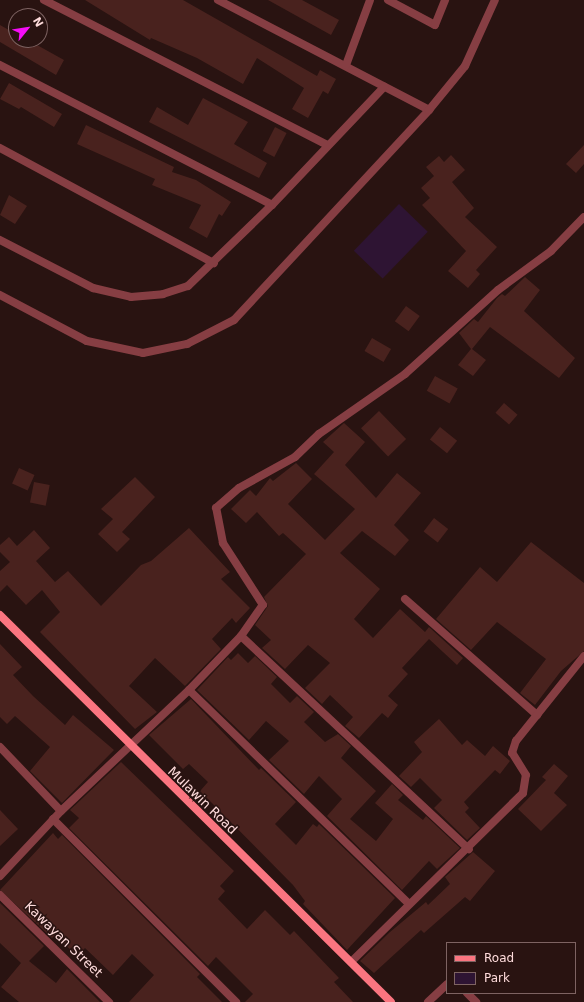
<!DOCTYPE html>
<html>
<head>
<meta charset="utf-8">
<style>
  body { margin:0 }
  #map { position:relative; width:584px; height:1002px; overflow:hidden; background:#291311; font-family:"DejaVu Sans",sans-serif }
  div>[style] { position:absolute }
  [style*='--x'] { left:calc(var(--x)*1px); top:calc(var(--y)*1px); width:calc(var(--w)*1px); rotate:calc(var(--a)*1deg) }
  .green>* { inset:0; background:#2e1433; transform-origin:0 0 }
  .building>* { inset:0; background:#49221e; transform-origin:0 0 }
  .lane>* { height:8px; margin:-4px; padding:0 4px; transform-origin:4px; border-radius:4px; background:#863e43 }
  .street>* { height:8px; margin:-4px; padding:0 4px; transform-origin:4px; border-radius:4px; background:#863e43 }
  .secondary>* { height:8px; margin:-4px; padding:0 4px; transform-origin:4px; border-radius:4px; background:#fa7580 }
  span { translate:-50% -50%; white-space:nowrap; text-align:center; line-height:1.15; -webkit-text-stroke:3px #291311; paint-order:stroke }
  .street-label { font-size:13px; color:#fedbdb }
  .legend { position:absolute; left:446px; top:942px; width:130px; height:52px; box-sizing:border-box; background:#291311; border:1px solid #7e6362; margin:0; padding:5px 7px; list-style:none; font-size:12px; color:#fedbdb }
  .legend li { display:flex; align-items:center; gap:8px; height:20px }
  .legend b { width:20px; border:1px solid #7e6362 }
  .north { position:absolute; left:8px; top:8px; width:40px; height:40px; box-sizing:border-box; background:#291311; border:1px solid #7e6362; border-radius:50%; rotate:60deg; font-size:11px; font-weight:700; line-height:16px; text-align:center; color:#fedbdb }
  .north::after { content:''; display:block; margin:auto; width:14px; height:18px; background:#f50df7; clip-path:polygon(50% 0,100% 100%,50% 72%,0 100%) }
</style>
</head>
<body>
<div id="map">
  <div class="green">
    <div style="left:399px;top:204px;width:40px;height:65px;rotate:44deg"></div>
  </div>
  <div class="building">
    <div style="clip-path:polygon(85px 0,183px 0,317px 76px,320px 70px,336px 79px,328px 94px,323px 91px,308px 118px,292px 109px,304px 88px,257px 58px,243px 84px,197px 58px,151px 38px,150px 40px)"></div>
    <div style="clip-path:polygon(268px 0,302px 0,339px 20px,331px 35px)"></div>
    <div style="clip-path:polygon(0 25px,16px 34px,16px 40px,28px 40px,64px 60px,56px 75px,0 42px)"></div>
    <div style="clip-path:polygon(9px 83px,62px 114px,54px 127px,21px 107px,19px 109px,0 99px)"></div>
    <div style="clip-path:polygon(203px 98px,248px 122px,234px 144px,267px 163px,259px 178px,149px 122px,157px 107px,188px 125px)"></div>
    <div style="clip-path:polygon(86px 125px,174px 167px,172px 172px,196px 180px,231px 202px,222px 216px,219px 214px,207px 238px,189px 228px,201px 205px,152px 185px,155px 179px,77px 144px)"></div>
    <div style="left:275px;top:127px;width:13px;height:27px;rotate:27deg"></div>
    <div style="clip-path:polygon(584px 145px,584px 164px,576px 173px,566px 164px)"></div>
    <div style="clip-path:polygon(451px 155px,465px 170px,452px 182px,474px 208px,465px 217px,497px 247px,476px 270px,480px 274px,468px 288px,448px 271px,466px 251px,422px 205px,430px 198px,421px 188px,434px 176px,426px 167px,439px 156px,444px 162px)"></div>
    <div style="clip-path:polygon(9px 195px,27px 206px,15px 224px,0 215px)"></div>
    <div style="clip-path:polygon(525px 277px,540px 290px,524px 311px,575px 358px,559px 378px,490px 327px,472px 349px,486px 360px,473px 376px,458px 365px,471px 349px,459px 333px,474px 319px,478px 322px,497px 298px,502px 294px,505px 296px)"></div>
    <div style="left:406px;top:306px;width:17px;height:19px;rotate:36deg"></div>
    <div style="left:372px;top:338px;width:22px;height:15px;rotate:30deg"></div>
    <div style="left:435px;top:376px;width:26px;height:17px;rotate:29deg"></div>
    <div style="left:504px;top:403px;width:18px;height:13px;rotate:41deg"></div>
    <div style="left:379px;top:411px;width:39px;height:25px;rotate:46deg"></div>
    <div style="clip-path:polygon(344px 423px,365px 442px,345px 465px,376px 498px,397px 473px,421px 493px,394px 525px,409px 540px,395px 556px,362px 531px,340px 553px,380px 589px,354px 619px,373px 638px,400px 609px,425px 632px,429px 627px,463px 658px,457px 665px,429px 639px,402px 668px,408px 674px,388px 696px,398px 705px,388px 718px,382px 713px,359px 738px,345px 726px,353px 717px,330px 695px,322px 704px,305px 688px,330px 663px,308px 645px,285px 669px,262px 648px,271px 640px,255px 625px,268px 606px,264px 597px,306px 554px,283px 533px,279px 536px,257px 512px,246px 523px,231px 509px,250px 490px,256px 496px,270px 478px,273px 481px,296px 463px,312px 479px,288px 504px,325px 540px,355px 509px,314px 474px,334px 452px,323px 442px)"></div>
    <div style="left:440px;top:427px;width:22px;height:16px;rotate:39deg"></div>
    <div style="left:19px;top:468px;width:17px;height:17px;rotate:24deg"></div>
    <div style="clip-path:polygon(135px 477px,155px 497px,122px 532px,130px 539px,117px 552px,98px 534px,113px 519px,101px 509px)"></div>
    <div style="left:34px;top:482px;width:16px;height:21px;rotate:11deg"></div>
    <div style="left:434px;top:518px;width:18px;height:17px;rotate:38deg"></div>
    <div style="clip-path:polygon(189px 528px,230px 572px,221px 579px,250px 608px,236px 623px,232px 618px,212px 639px,221px 649px,185px 686px,155px 658px,129px 686px,157px 712px,135px 729px,40px 632px,60px 612px,42px 590px,26px 605px,7px 585px,0 592px,0 571px,10px 562px,0 552px,0 545px,9px 537px,17px 546px,34px 530px,50px 548px,36px 561px,55px 582px,68px 571px,101px 606px,141px 565px,151px 561px)"></div>
    <div style="clip-path:polygon(531px 542px,584px 583px,584px 651px,561px 671px,535px 705px,520px 693px,546px 659px,497px 622px,471px 650px,436px 619px,480px 567px,497px 582px)"></div>
    <div style="clip-path:polygon(0 644px,22px 667px,13px 675px,33px 696px,65px 725px,73px 715px,114px 750px,62px 803px,30px 771px,50px 747px,15px 716px,7px 724px,0 717px)"></div>
    <div style="clip-path:polygon(238px 653px,248px 663px,255px 656px,277px 677px,271px 684px,290px 703px,297px 696px,314px 712px,304px 722px,325px 742px,338px 734px,351px 746px,341px 758px,376px 791px,350px 819px,376px 841px,393px 819px,375px 803px,392px 784px,403px 795px,398px 800px,423px 820px,426px 816px,460px 848px,437px 869px,429px 861px,402px 890px,327px 816px,342px 799px,319px 776px,304px 794px,269px 760px,289px 741px,266px 721px,249px 740px,197px 690px,228px 657px,231px 660px)"></div>
    <div style="clip-path:polygon(191px 699px,259px 770px,261px 768px,296px 802px,275px 824px,296px 845px,313px 824px,317px 827px,319px 824px,395px 898px,347px 950px,303px 904px,305px 901px,293px 885px,200px 791px,208px 782px,189px 764px,183px 769px,149px 735px)"></div>
    <div style="clip-path:polygon(439px 719px,462px 745px,467px 740px,485px 756px,493px 746px,510px 761px,500px 774px,495px 770px,464px 802px,469px 808px,465px 812px,480px 828px,467px 840px,434px 808px,442px 800px,420px 778px,411px 787px,399px 776px,422px 752px,414px 742px)"></div>
    <div style="clip-path:polygon(121px 762px,234px 871px,220px 886px,225px 891px,218px 899px,247px 929px,265px 910px,290px 935px,294px 931px,339px 978px,334px 982px,353px 1002px,245px 1002px,253px 994px,216px 957px,208px 966px,69px 828px,79px 818px,70px 810px)"></div>
    <div style="clip-path:polygon(554px 764px,568px 776px,554px 793px,567px 805px,541px 831px,518px 809px,546px 780px,542px 777px)"></div>
    <div style="clip-path:polygon(0 810px,18px 829px,0 846px)"></div>
    <div style="clip-path:polygon(53px 833px,58px 839px,62px 835px,200px 974px,197px 977px,222px 1002px,129px 1002px,154px 975px,132px 954px,113px 975px,85px 948px,77px 956px,55px 935px,52px 938px,0 890px)"></div>
    <div style="clip-path:polygon(473px 852px,495px 871px,470px 901px,465px 897px,424px 933px,421px 930px,374px 973px,360px 961px,390px 932px,426px 902px,428px 905px,450px 884px,445px 877px)"></div>
    <div style="clip-path:polygon(0 903px,44px 946px,29px 961px,56px 983px,67px 969px,100px 1002px,19px 1002px,1px 987px,21px 963px,0 943px)"></div>
  </div>
  <div class="lane">
    <div style="--x:467;--y:993;--w:13;--a:45"></div>
    <div style="--x:428;--y:1002;--w:26;--a:-43"></div>
  </div>
  <div class="street">
    <div style="--x:44;--y:0;--w:318;--a:27.1"></div>
    <div style="--x:218;--y:0;--w:238;--a:27.5"></div>
    <div style="--x:388;--y:0;--w:53;--a:28"></div>
    <div style="--x:435;--y:25;--w:27;--a:-68"></div>
    <div style="--x:0;--y:65;--w:306;--a:27.2"></div>
    <div style="--x:346;--y:65;--w:69;--a:-69.7"></div>
    <div style="--x:0;--y:148;--w:243;--a:28.3"></div>
    <div style="--x:0;--y:240;--w:105;--a:27.3"></div>
    <div style="--x:93;--y:288;--w:39;--a:13"></div>
    <div style="--x:131;--y:297;--w:32;--a:-5"></div>
    <div style="--x:163;--y:294;--w:26;--a:-18"></div>
    <div style="--x:188;--y:286;--w:117;--a:-44"></div>
    <div style="--x:272;--y:205;--w:163;--a:-46.5"></div>
    <div style="--x:0;--y:295;--w:98;--a:27.9"></div>
    <div style="--x:87;--y:341;--w:57;--a:12.1"></div>
    <div style="--x:143;--y:353;--w:45;--a:-11.6"></div>
    <div style="--x:187;--y:344;--w:53;--a:-27.1"></div>
    <div style="--x:234;--y:320;--w:287;--a:-47.1"></div>
    <div style="--x:429;--y:110;--w:57;--a:-50.7"></div>
    <div style="--x:465;--y:66;--w:72;--a:-65.6"></div>
    <div style="--x:405;--y:599;--w:176;--a:41.3"></div>
    <div style="--x:241;--y:636;--w:312;--a:43.1"></div>
    <div style="--x:189;--y:690;--w:305;--a:44.2"></div>
    <div style="--x:0;--y:747;--w:88;--a:46.4"></div>
    <div style="--x:53;--y:819;--w:259;--a:45"></div>
    <div style="--x:0;--y:876;--w:89;--a:-46.8"></div>
    <div style="--x:61;--y:811;--w:176;--a:-43.4"></div>
    <div style="--x:189;--y:690;--w:75;--a:-46.1"></div>
    <div style="--x:241;--y:636;--w:38;--a:-55"></div>
    <div style="--x:263;--y:605;--w:74;--a:-122.8"></div>
    <div style="--x:223;--y:543;--w:36;--a:-101"></div>
    <div style="--x:216;--y:508;--w:30;--a:-41"></div>
    <div style="--x:239;--y:488;--w:64;--a:-29"></div>
    <div style="--x:295;--y:457;--w:33;--a:-44"></div>
    <div style="--x:319;--y:434;--w:105;--a:-34.9"></div>
    <div style="--x:405;--y:374;--w:125;--a:-42.1"></div>
    <div style="--x:498;--y:290;--w:66;--a:-36.3"></div>
    <div style="--x:551;--y:251;--w:47;--a:-45.9"></div>
    <div style="--x:0;--y:895;--w:153;--a:44.5"></div>
    <div style="--x:351;--y:962;--w:241;--a:-44.5"></div>
    <div style="--x:523;--y:793;--w:18;--a:-81"></div>
    <div style="--x:526;--y:775;--w:26;--a:-122"></div>
    <div style="--x:512;--y:753;--w:13;--a:-72"></div>
    <div style="--x:516;--y:741;--w:109;--a:-51.3"></div>
  </div>
  <div class="secondary">
    <div style="--x:0;--y:615;--w:550;--a:44.71"></div>
  </div>
  <div class="street-label">
    <span style="left:202px;top:801px;rotate:44deg">Mulawin Road</span>
    <span style="left:63px;top:940px;rotate:44deg">Kawayan Street</span>
  </div>
  <ul class="legend">
  <li><b style="height:5px;background:#fa7580"></b>Road</li>
  <li><b style="height:11px;background:#2e1433"></b>Park</li>
  </ul>
  <div class="north">N</div>
</div>
</body>
</html>
